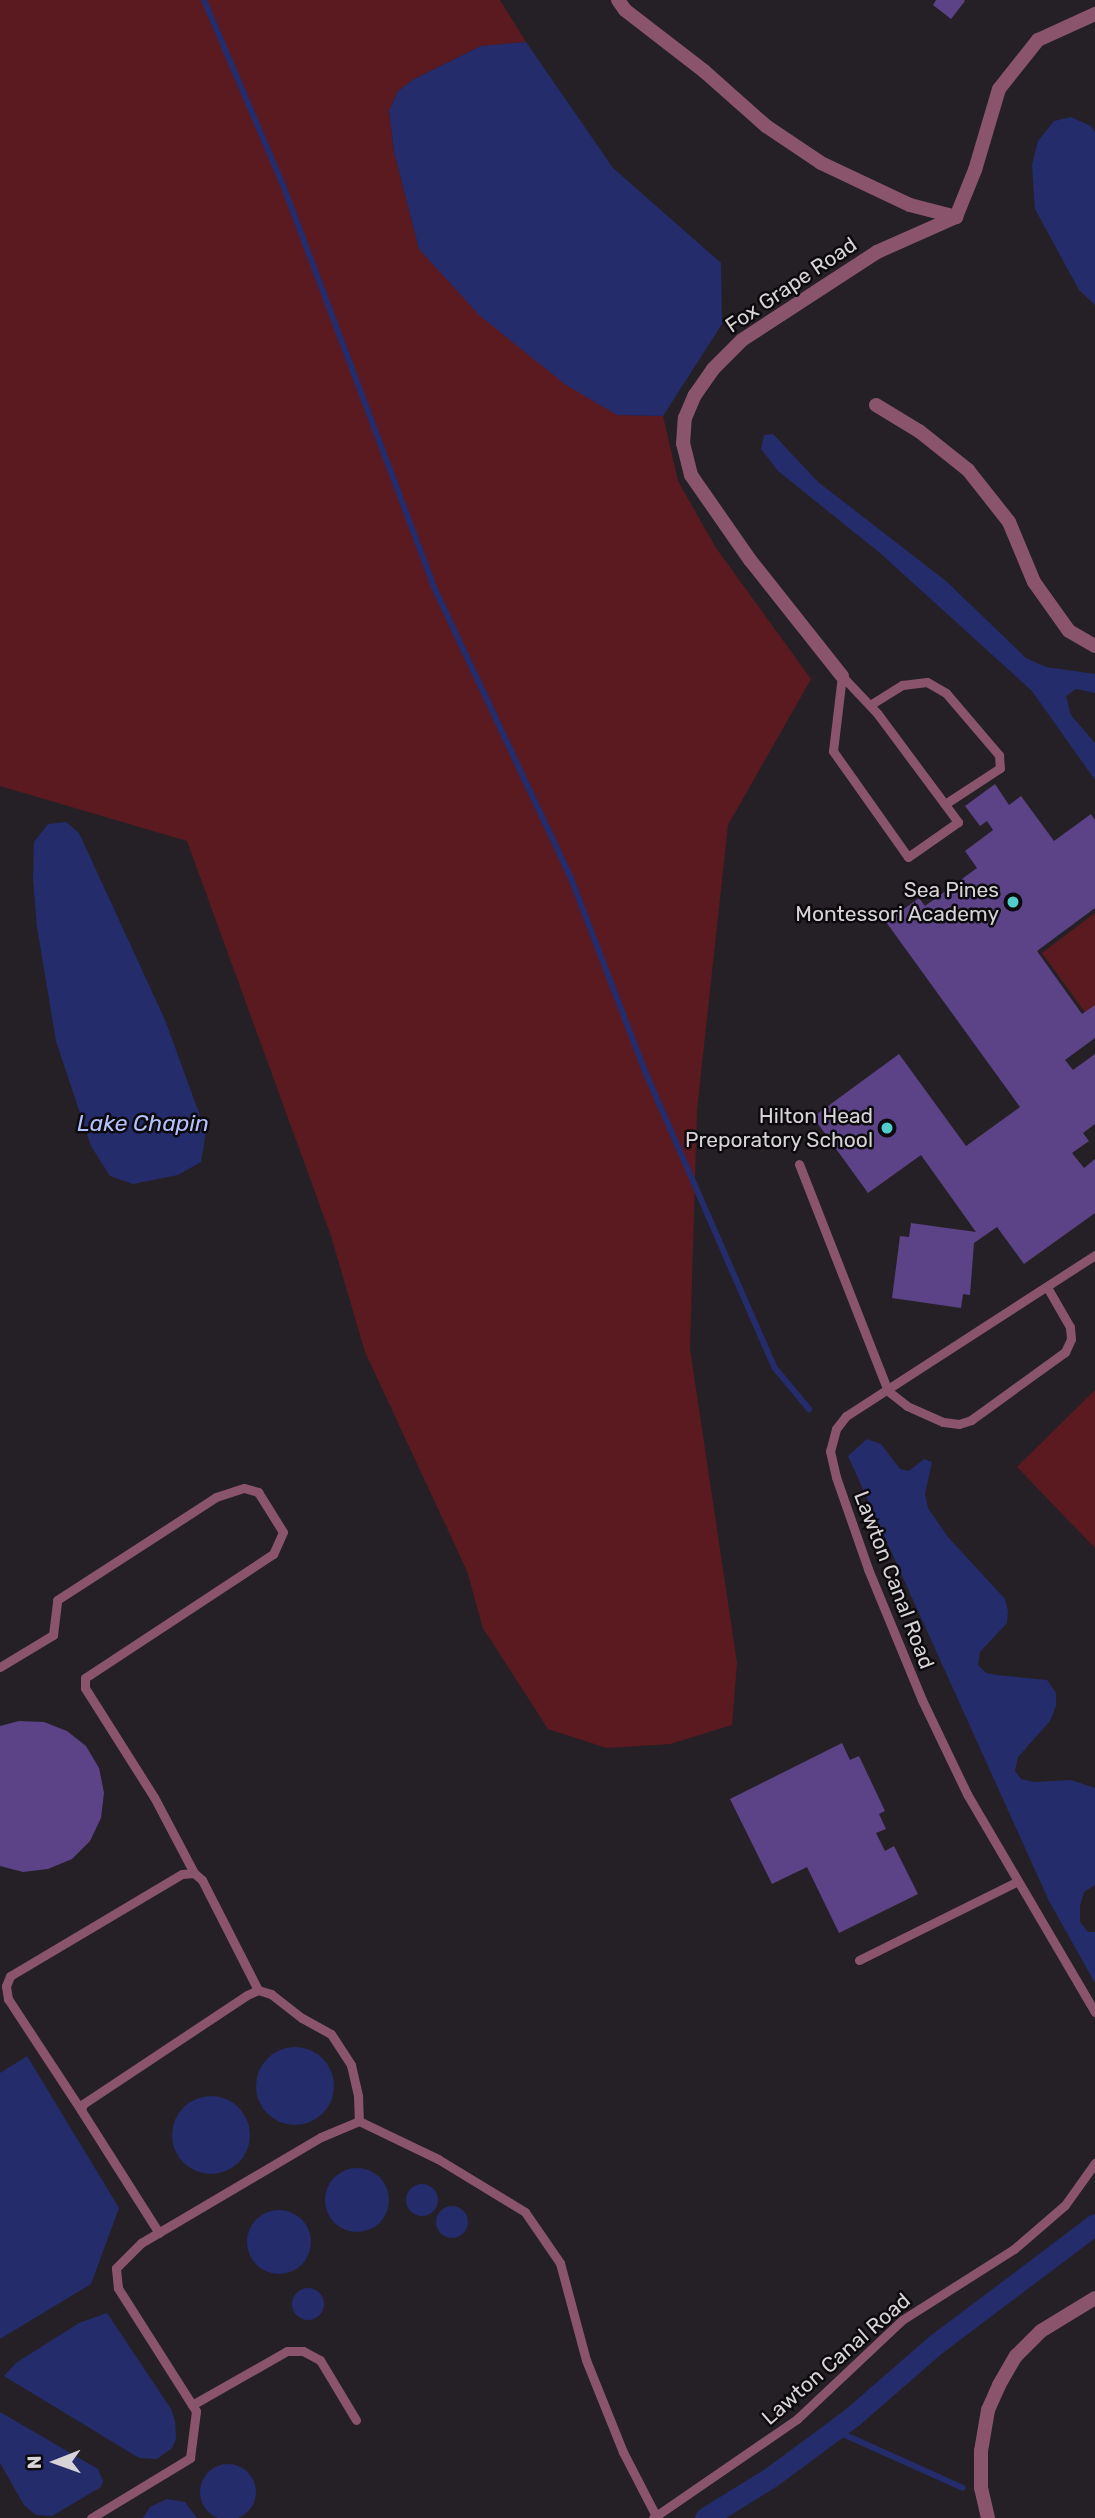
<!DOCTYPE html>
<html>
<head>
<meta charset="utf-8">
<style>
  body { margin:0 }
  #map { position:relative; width:1095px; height:2518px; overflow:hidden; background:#252025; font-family:Rubik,sans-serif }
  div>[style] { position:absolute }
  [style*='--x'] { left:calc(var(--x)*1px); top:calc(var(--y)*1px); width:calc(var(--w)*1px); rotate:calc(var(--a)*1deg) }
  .green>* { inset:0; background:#5b1a20 }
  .water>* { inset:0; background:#242c6c }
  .round { border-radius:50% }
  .stream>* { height:6px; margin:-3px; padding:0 3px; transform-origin:3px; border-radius:3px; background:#242c6c }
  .canal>* { height:21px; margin:-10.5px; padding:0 10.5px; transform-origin:10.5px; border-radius:10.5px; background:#242c6c }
  .building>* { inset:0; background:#5c4286 }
  .service>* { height:9px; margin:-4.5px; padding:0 4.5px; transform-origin:4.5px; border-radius:4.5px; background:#8a556c }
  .minor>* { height:14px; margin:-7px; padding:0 7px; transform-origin:7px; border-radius:7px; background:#8a556c }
  .dots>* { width:19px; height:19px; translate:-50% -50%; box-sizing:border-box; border:4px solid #0d0a0d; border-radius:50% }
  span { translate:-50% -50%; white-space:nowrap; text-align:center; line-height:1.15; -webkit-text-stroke:5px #0d0a0d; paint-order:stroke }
  .street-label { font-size:21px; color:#d7d4d7 }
  .poi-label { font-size:21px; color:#d7d4d7 }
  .right { translate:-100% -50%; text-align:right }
  .water-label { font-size:23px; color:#b3c2fc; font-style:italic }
  .north { position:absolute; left:21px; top:2427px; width:70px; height:70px; -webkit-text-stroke:5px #0d0a0d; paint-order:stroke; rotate:269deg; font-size:19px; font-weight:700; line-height:28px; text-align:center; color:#d7d4d7 }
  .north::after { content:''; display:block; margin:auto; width:24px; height:32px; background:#d7d4d7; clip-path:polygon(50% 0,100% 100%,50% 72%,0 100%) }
</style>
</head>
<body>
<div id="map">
  <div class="green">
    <div style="clip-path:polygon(0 0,500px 0,526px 42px,481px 46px,414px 79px,398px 91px,389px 111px,394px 152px,419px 249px,617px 415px,663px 416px,678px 481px,716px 548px,811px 679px,728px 825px,697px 1110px,690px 1349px,737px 1663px,732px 1725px,670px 1744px,607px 1748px,548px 1729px,483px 1628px,467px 1571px,365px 1352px,331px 1236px,187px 841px,0 786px)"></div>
    <div style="clip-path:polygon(1095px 913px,1095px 1026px,1042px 953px)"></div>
    <div style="clip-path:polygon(1095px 1390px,1095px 1548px,1017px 1467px)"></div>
  </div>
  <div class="water">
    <div style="clip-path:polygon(526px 42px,613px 168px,721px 263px,722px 324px,663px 416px,617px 415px,566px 385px,480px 316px,419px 249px,394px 152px,389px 111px,398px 91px,414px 79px,481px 46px)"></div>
    <div style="clip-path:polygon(1071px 117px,1091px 126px,1095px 132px,1095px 305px,1079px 290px,1035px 209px,1032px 165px,1038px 141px,1054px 121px)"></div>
    <div style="clip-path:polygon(773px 434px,818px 482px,946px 581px,1026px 658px,1046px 667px,1095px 674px,1095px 693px,1076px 689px,1066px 696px,1071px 715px,1095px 743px,1095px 780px,1032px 691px,880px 553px,778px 471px,761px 449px,764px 435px)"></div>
    <div style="clip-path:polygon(66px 822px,79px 833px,165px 1020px,206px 1132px,201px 1162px,178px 1175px,133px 1184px,110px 1176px,91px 1146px,56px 1041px,37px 927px,33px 878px,34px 842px,48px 824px)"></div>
    <div style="clip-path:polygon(867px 1439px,881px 1444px,900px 1469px,909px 1471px,924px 1459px,932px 1462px,925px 1494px,928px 1508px,948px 1537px,1005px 1599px,1008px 1611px,1007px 1623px,980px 1652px,978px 1665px,986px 1673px,997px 1675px,1047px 1680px,1056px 1693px,1056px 1706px,1050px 1721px,1018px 1757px,1015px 1771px,1021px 1779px,1034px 1782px,1071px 1780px,1095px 1788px,1095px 1885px,1084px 1892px,1080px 1906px,1080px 1922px,1088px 1932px,1095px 1932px,1095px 1983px,1049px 1901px,848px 1456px)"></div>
    <div class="round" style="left:256px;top:2047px;width:78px;height:78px"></div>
    <div style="clip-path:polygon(27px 2056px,119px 2208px,91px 2284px,0 2339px,0 2073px)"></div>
    <div class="round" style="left:172px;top:2096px;width:78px;height:78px"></div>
    <div class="round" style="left:325px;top:2168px;width:64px;height:64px"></div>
    <div class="round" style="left:406px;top:2184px;width:32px;height:32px"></div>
    <div class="round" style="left:436px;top:2206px;width:32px;height:32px"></div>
    <div class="round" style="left:247px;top:2210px;width:64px;height:64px"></div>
    <div class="round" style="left:292px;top:2288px;width:32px;height:32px"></div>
    <div style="clip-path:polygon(107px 2313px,171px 2409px,175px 2421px,176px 2439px,172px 2448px,157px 2459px,139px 2458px,4px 2376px,16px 2363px,79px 2323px)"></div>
    <div style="clip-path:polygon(0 2412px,98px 2469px,103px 2481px,101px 2487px,52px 2516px,36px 2515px,24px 2505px,0 2463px)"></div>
    <div class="round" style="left:200px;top:2464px;width:56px;height:56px"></div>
    <div style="clip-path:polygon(167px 2499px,185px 2502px,197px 2518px,143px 2518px,150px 2507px)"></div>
  </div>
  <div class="stream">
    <div style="--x:204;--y:0;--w:201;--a:66.9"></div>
    <div style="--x:283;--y:185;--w:427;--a:69.4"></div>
    <div style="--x:433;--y:585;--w:327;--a:64.8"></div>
    <div style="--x:572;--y:881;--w:201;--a:69"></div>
    <div style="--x:644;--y:1069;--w:325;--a:66.4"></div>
    <div style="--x:774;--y:1367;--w:55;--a:50.2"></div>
    <div style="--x:834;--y:2430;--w:141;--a:24.2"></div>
  </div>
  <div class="canal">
    <div style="--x:705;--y:2518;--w:78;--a:-31.8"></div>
    <div style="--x:771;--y:2477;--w:101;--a:-36.5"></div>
    <div style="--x:852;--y:2417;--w:111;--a:-41"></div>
    <div style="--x:936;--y:2344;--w:199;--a:-37"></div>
  </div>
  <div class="building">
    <div style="clip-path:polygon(936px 0,964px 0,965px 1px,951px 19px,933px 5px)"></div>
    <div style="clip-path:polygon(995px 784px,1009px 805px,1021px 796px,1054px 841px,1091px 814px,1095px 820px,1095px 908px,1037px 951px,1082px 1014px,1095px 1005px,1095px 1038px,1065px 1060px,1073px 1070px,1095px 1054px,1095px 1124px,1083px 1133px,1089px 1141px,1072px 1153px,1084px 1168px,1095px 1159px,1095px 1213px,1024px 1264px,997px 1227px,974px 1243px,970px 1295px,963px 1294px,961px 1308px,892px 1298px,900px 1236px,909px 1237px,911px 1223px,976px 1232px,921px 1155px,868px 1193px,813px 1117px,899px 1054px,966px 1146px,1020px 1107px,886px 922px,919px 898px,925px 906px,977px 868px,965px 851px,993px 830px,987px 821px,980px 826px,965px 806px)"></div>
    <div style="clip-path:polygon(19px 1721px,44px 1722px,67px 1731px,86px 1746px,99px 1768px,104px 1793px,101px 1818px,90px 1841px,72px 1859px,48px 1869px,23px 1872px,0 1866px,0 1726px)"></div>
    <div style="clip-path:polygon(842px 1743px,850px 1760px,859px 1756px,885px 1811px,879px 1814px,886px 1829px,876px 1833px,885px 1851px,894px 1846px,918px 1894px,839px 1933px,807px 1867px,772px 1884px,730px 1799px)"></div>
  </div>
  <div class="service">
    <div style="--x:842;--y:676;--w:51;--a:46.6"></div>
    <div style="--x:877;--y:713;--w:136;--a:53.4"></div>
    <div style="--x:958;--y:822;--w:61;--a:145"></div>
    <div style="--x:908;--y:857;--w:130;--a:-125.3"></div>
    <div style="--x:833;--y:751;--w:76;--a:-83.2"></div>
    <div style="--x:870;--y:705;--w:38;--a:-32"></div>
    <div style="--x:902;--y:685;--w:25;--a:-7"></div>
    <div style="--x:927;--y:682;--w:22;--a:30"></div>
    <div style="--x:946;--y:693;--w:82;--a:49.5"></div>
    <div style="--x:999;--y:755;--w:13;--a:86"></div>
    <div style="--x:1000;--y:768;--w:66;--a:146.8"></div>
    <div style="--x:799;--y:1164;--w:244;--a:68.6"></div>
    <div style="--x:888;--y:1391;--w:24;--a:38"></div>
    <div style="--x:907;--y:1406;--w:39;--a:24"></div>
    <div style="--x:943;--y:1422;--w:16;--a:7"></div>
    <div style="--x:959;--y:1424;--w:13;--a:-18"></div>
    <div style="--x:971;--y:1420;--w:116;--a:-35.9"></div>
    <div style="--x:1065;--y:1352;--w:14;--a:-65"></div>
    <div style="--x:1071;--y:1339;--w:12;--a:-95"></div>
    <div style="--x:1070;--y:1327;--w:46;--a:-119.9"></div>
    <div style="--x:1095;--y:1255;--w:297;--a:147.1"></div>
    <div style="--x:846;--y:1416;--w:16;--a:128"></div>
    <div style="--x:836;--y:1429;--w:23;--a:105"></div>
    <div style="--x:830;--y:1451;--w:27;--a:77"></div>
    <div style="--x:836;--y:1477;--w:97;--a:70.8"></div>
    <div style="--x:868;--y:1569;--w:142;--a:67.6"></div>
    <div style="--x:922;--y:1700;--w:104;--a:64.4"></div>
    <div style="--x:967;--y:1794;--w:253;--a:59.6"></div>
    <div style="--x:0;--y:1667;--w:62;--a:-31.1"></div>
    <div style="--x:53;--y:1635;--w:35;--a:-83"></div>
    <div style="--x:57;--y:1600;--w:189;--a:-32.9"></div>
    <div style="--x:216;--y:1497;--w:29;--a:-18"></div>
    <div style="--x:244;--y:1488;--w:15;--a:16"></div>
    <div style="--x:258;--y:1492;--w:47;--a:58"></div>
    <div style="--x:283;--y:1532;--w:24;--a:114"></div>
    <div style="--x:273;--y:1554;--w:225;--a:146.6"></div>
    <div style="--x:85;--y:1678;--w:10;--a:90"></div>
    <div style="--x:85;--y:1688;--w:129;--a:57.7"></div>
    <div style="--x:154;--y:1797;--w:86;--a:62.2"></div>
    <div style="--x:859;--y:1960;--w:175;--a:-26.4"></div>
    <div style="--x:81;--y:2110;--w:133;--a:-123.3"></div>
    <div style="--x:8;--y:1999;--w:13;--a:-99"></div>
    <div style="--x:6;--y:1986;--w:11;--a:-68"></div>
    <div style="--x:10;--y:1976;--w:200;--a:-30.7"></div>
    <div style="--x:182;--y:1874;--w:12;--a:-5"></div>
    <div style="--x:194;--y:1873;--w:11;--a:41"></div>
    <div style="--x:202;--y:1880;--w:123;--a:63"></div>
    <div style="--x:159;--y:2233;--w:146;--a:-122.4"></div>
    <div style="--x:81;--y:2110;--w:6;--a:-72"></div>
    <div style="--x:83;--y:2104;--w:197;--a:-33.6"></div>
    <div style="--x:247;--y:1995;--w:12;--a:-24"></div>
    <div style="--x:258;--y:1990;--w:14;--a:17"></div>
    <div style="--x:271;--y:1994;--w:39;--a:38"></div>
    <div style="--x:302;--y:2018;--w:33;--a:29"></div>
    <div style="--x:331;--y:2034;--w:37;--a:57"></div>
    <div style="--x:351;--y:2065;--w:32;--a:77"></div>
    <div style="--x:358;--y:2096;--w:25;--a:88"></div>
    <div style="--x:192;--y:2405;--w:109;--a:-29.6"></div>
    <div style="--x:287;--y:2351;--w:16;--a:0"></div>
    <div style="--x:303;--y:2351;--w:19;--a:28"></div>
    <div style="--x:320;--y:2360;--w:70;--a:59"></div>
    <div style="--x:91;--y:2518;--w:116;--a:-31.2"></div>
    <div style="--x:190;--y:2458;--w:47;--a:-82.7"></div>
    <div style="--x:196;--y:2411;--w:146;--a:-122.4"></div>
    <div style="--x:118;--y:2288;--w:20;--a:-96"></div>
    <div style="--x:116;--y:2268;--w:35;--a:-45"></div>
    <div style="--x:141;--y:2243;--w:209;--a:-30.5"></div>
    <div style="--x:321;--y:2137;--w:41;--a:-22.8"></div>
    <div style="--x:359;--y:2121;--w:88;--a:25.7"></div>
    <div style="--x:438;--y:2159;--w:102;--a:31.3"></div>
    <div style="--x:525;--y:2212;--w:62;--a:55.5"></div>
    <div style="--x:560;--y:2263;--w:100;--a:75"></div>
    <div style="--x:586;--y:2360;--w:99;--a:68.1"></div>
    <div style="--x:623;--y:2452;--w:72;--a:62.7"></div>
    <div style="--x:653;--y:2518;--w:175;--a:-34.5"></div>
    <div style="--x:797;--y:2419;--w:144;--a:-43.3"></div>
    <div style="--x:902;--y:2320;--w:133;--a:-32.4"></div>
    <div style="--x:1014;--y:2249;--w:67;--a:-40.8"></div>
    <div style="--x:1065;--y:2205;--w:52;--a:-54.5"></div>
  </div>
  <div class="minor">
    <div style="--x:618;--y:0;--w:12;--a:55"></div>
    <div style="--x:625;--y:10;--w:100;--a:37.7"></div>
    <div style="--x:704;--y:71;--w:83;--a:41.6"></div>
    <div style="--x:766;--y:126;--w:66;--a:33.9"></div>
    <div style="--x:821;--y:163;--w:98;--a:25.3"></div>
    <div style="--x:910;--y:205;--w:48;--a:14.6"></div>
    <div style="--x:876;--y:405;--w:50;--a:31.2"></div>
    <div style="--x:919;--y:431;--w:63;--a:38.5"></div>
    <div style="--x:968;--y:470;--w:66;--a:51.7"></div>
    <div style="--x:1009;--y:522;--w:65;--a:67.4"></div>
    <div style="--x:1034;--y:582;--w:60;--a:54.5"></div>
    <div style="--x:1069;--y:631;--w:30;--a:30"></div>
    <div style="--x:842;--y:676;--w:148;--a:-128.4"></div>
    <div style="--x:750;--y:560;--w:103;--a:-124.8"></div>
    <div style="--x:691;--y:475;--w:32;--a:-104"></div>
    <div style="--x:683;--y:444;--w:26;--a:-86"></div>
    <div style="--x:685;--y:418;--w:25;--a:-67"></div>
    <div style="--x:695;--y:395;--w:32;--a:-55"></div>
    <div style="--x:713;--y:369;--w:41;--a:-45"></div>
    <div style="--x:742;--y:340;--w:161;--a:-33.1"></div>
    <div style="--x:877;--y:252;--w:86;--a:-23.9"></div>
    <div style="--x:956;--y:217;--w:51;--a:-68"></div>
    <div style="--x:975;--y:170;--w:84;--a:-73.5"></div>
    <div style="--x:999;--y:89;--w:63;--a:-51.5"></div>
    <div style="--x:1038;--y:40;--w:63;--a:-24.5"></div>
    <div style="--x:988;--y:2518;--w:31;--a:-103"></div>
    <div style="--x:981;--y:2488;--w:37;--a:-90"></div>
    <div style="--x:981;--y:2451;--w:42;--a:-80.3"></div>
    <div style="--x:988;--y:2410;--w:27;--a:-66"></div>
    <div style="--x:999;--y:2385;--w:34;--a:-60"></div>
    <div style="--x:1016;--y:2356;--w:35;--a:-45"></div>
    <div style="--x:1041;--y:2331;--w:63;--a:-31.4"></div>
  </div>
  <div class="dots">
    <div style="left:1013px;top:902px;background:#53cdcb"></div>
    <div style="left:887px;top:1128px;background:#53cdcb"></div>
  </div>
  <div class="street-label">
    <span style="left:791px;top:285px;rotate:-34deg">Fox Grape Road</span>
    <span style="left:894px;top:1580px;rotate:69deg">Lawton Canal Road</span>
    <span style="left:836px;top:2359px;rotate:-41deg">Lawton Canal Road</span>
  </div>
  <div class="poi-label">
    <span class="right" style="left:999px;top:902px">Sea Pines<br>Montessori Academy</span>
    <span class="right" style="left:873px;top:1128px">Hilton Head<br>Preporatory School</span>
  </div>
  <div class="water-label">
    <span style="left:143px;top:1123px">Lake Chapin</span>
  </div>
  <div class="north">N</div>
</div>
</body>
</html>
